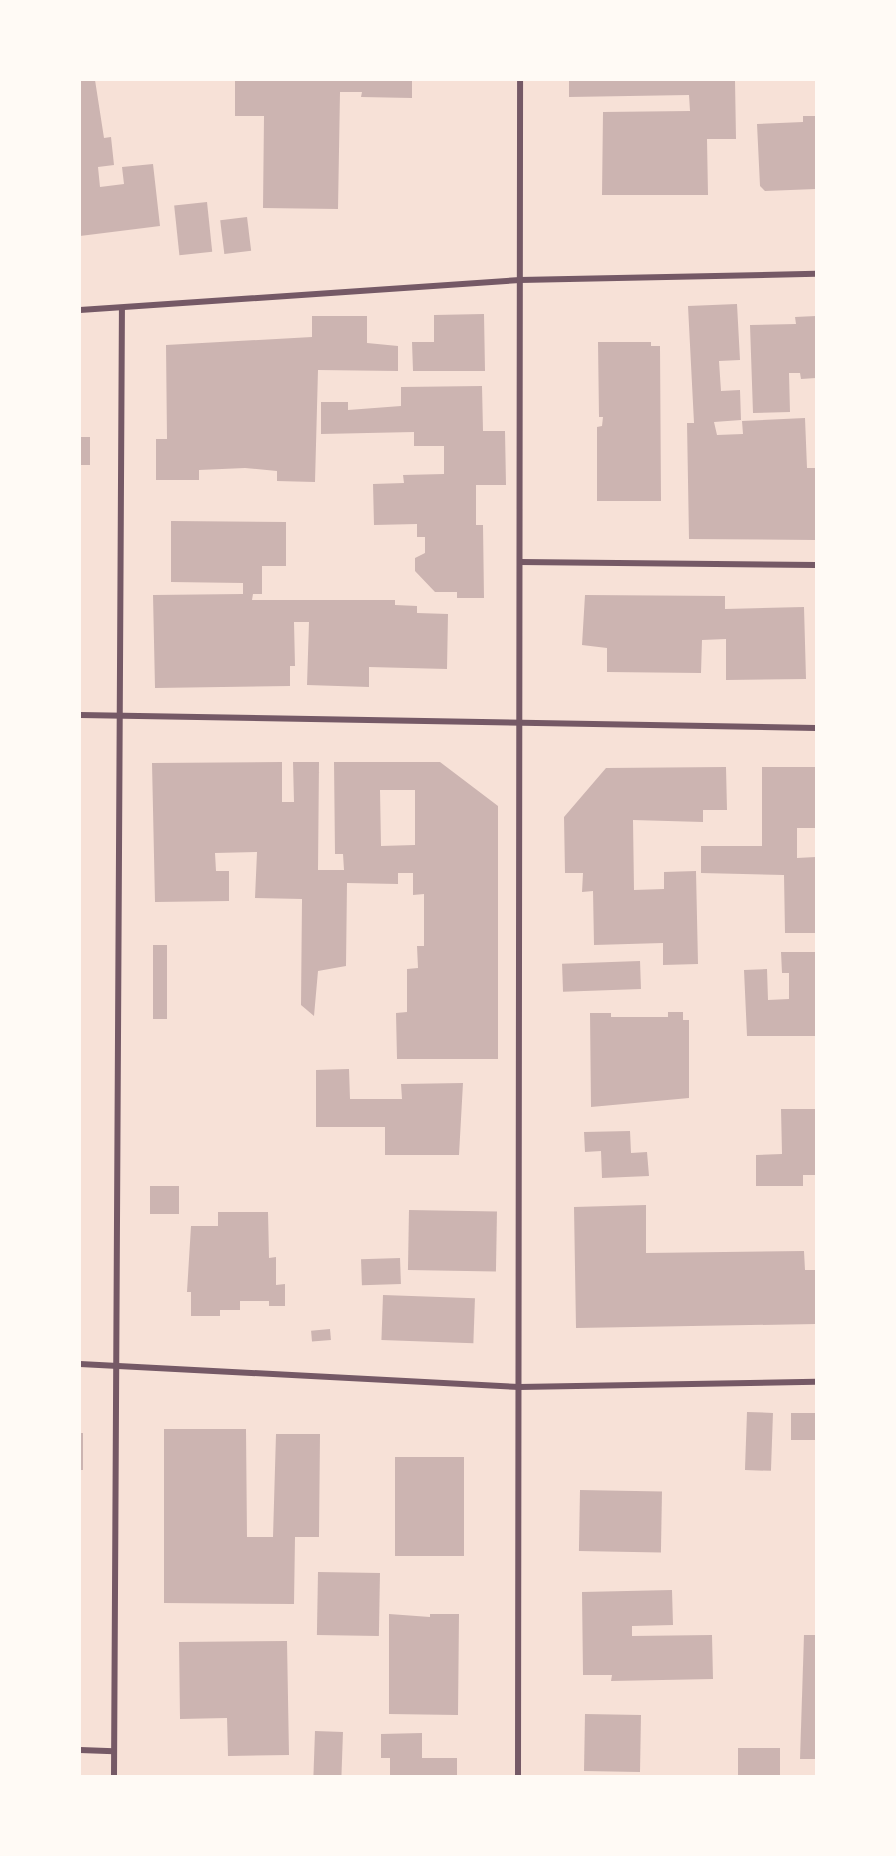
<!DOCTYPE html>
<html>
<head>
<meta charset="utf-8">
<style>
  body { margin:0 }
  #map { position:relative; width:896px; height:1856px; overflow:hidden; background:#f7e1d7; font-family:Poppins,sans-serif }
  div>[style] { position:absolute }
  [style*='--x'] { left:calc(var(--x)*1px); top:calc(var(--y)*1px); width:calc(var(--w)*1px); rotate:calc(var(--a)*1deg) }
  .building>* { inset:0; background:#ccb4b1; transform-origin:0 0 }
  .minor>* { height:6px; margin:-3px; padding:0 3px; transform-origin:3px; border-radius:3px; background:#755966 }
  span { translate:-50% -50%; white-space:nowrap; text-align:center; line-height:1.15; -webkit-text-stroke:6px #fffaf5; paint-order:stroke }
  .frame { position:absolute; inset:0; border:81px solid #fffaf5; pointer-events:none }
</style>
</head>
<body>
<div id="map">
  <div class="building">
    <div style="clip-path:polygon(80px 80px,95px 80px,104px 138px,111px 137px,114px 165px,98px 167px,100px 187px,124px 184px,122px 167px,153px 164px,160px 226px,80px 236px)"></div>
    <div style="clip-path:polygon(235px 80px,412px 80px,412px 98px,361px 97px,362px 92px,340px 92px,338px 209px,263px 208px,264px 116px,235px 116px)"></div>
    <div style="clip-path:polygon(569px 80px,735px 80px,736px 139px,707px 139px,708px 195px,602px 195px,603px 112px,690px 111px,689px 95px,569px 97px)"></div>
    <div style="clip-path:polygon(803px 116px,816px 116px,816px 189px,765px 191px,760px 186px,757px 124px,803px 122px)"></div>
    <div style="left:207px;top:202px;width:50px;height:33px;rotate:84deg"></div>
    <div style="left:247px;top:217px;width:34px;height:27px;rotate:83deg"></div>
    <div style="clip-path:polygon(737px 304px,740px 360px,719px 361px,721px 391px,740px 390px,741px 420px,714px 422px,717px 435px,743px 434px,742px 421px,805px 418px,807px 468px,816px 468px,816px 540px,689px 539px,687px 423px,694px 423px,688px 306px)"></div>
    <div style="clip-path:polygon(484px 314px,485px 371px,413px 371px,412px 342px,434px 342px,434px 315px)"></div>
    <div style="clip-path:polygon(312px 316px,367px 316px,367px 343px,398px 346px,398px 371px,318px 370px,315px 482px,277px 481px,277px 471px,245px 468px,199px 470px,199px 480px,156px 480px,156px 439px,167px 439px,166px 345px,312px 337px)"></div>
    <div style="clip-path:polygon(816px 316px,816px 378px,801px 379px,800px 373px,789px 373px,790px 412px,753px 413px,750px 325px,796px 324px,795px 317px)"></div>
    <div style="clip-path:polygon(598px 342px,651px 342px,651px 346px,660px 346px,661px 501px,597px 501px,597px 427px,602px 426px,603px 417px,599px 417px)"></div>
    <div style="clip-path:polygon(482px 386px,483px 431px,505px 431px,506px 485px,476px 485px,476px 525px,483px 525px,484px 598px,457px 598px,457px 592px,435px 592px,415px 571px,415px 558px,425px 553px,425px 537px,417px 537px,417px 524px,374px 525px,373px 484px,404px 483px,403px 475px,444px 474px,444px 446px,414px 446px,414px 432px,321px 434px,321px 402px,348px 402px,348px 410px,401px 406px,401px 387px)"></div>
    <div style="left:90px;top:437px;width:28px;height:10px;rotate:90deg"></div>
    <div style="clip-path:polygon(171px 521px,286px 522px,286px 566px,262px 566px,262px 594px,253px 594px,252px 600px,395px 600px,395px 605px,417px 606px,417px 613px,448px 614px,447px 669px,369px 667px,369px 687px,307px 685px,309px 622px,294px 622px,295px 666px,290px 666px,290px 686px,155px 688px,153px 595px,243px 594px,243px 583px,171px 582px)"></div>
    <div style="clip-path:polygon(585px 595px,725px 596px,725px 609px,804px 607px,806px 679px,726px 680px,726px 639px,702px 640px,701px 673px,607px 672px,607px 648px,582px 645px)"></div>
    <div style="clip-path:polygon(evenodd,282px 762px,282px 802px,294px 802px,293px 762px,319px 762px,318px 870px,344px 870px,343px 854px,335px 854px,334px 762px,440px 762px,498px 806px,498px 1059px,397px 1059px,396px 1013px,407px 1012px,407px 969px,418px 968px,417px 946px,424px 946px,424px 894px,413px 895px,413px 873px,398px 873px,398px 884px,347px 883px,346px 966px,318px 971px,314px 1016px,301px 1005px,302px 899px,255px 898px,257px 852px,215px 853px,216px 871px,229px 871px,229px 901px,155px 902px,152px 763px,282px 762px,380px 790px,415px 790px,415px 845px,381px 846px,380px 790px)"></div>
    <div style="clip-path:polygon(726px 767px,727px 810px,703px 810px,703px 822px,633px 820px,634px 890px,664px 889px,664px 872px,696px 871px,698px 964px,663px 965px,663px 943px,594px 945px,593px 891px,582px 892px,583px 873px,565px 873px,564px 817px,606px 768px)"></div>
    <div style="clip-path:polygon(762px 767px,816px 767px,816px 828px,797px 828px,797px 858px,816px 857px,816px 933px,785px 933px,784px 875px,701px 873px,701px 846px,762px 846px)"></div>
    <div style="left:153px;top:945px;width:14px;height:74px"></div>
    <div style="clip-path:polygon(781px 952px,816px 952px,816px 1036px,747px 1036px,744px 970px,767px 969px,768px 1000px,789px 999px,789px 973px,782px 973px)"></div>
    <div style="left:640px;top:961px;width:28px;height:78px;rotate:88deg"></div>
    <div style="clip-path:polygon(668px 1012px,683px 1012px,683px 1020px,689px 1020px,689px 1098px,591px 1107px,590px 1013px,611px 1013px,611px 1017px,668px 1017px)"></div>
    <div style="clip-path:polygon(349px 1069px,350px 1099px,402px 1099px,401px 1084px,463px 1083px,459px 1155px,385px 1155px,385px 1127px,316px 1127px,316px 1070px)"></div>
    <div style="clip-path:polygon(781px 1109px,816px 1109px,816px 1175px,803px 1175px,803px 1186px,756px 1186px,756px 1155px,782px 1154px)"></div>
    <div style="clip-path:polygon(630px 1131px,631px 1153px,647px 1152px,649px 1176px,602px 1178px,601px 1151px,585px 1152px,584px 1132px)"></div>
    <div style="left:150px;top:1186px;width:29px;height:28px"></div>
    <div style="clip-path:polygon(646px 1205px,646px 1253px,804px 1251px,805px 1270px,816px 1270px,816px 1324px,576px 1328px,574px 1207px)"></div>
    <div style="left:409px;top:1210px;width:88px;height:60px;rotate:1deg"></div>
    <div style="clip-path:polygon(218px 1212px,268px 1212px,269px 1258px,276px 1257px,276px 1285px,285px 1284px,285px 1306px,269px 1306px,269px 1301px,240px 1301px,240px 1310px,220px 1310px,220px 1316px,191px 1316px,191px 1292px,187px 1292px,191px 1226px,218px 1226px)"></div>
    <div style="left:400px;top:1258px;width:26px;height:39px;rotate:88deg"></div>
    <div style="left:383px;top:1295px;width:92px;height:45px;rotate:2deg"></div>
    <div style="left:330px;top:1329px;width:11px;height:19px;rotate:85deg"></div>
    <div style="left:747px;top:1412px;width:26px;height:58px;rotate:2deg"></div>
    <div style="left:791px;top:1413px;width:25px;height:27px"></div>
    <div style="clip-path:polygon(164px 1429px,246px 1429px,247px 1537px,273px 1537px,276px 1434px,320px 1434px,319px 1537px,295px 1537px,294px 1604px,164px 1603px)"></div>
    <div style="left:80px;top:1433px;width:3px;height:37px"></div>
    <div style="left:395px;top:1457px;width:69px;height:99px"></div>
    <div style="left:580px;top:1490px;width:82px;height:61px;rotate:1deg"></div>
    <div style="left:318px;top:1572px;width:62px;height:63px;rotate:1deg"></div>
    <div style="clip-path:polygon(672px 1590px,673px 1625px,632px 1626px,632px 1636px,712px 1635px,713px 1679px,611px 1681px,612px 1675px,583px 1675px,582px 1592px)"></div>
    <div style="clip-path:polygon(389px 1614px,430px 1617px,430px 1614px,459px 1614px,458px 1715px,389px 1714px)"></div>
    <div style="clip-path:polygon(804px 1635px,816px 1635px,816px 1759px,800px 1759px)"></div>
    <div style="clip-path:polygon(287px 1641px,289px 1755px,228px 1756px,227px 1718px,180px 1719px,179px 1642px)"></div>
    <div style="left:585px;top:1714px;width:56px;height:57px;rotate:1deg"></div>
    <div style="left:315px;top:1731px;width:28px;height:45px;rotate:2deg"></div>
    <div style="clip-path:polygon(422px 1733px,422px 1758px,457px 1758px,457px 1776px,390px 1776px,390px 1758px,381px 1758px,381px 1734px)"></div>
    <div style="left:780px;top:1748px;width:28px;height:42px;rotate:90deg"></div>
  </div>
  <div class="minor">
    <div style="--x:80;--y:310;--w:441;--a:-3.9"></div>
    <div style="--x:520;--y:280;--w:296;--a:-1.2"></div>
    <div style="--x:520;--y:562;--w:296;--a:0.6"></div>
    <div style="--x:80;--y:715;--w:736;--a:1.01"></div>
    <div style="--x:80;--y:1364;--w:440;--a:3"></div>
    <div style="--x:519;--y:1387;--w:297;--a:-1"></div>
    <div style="--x:80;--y:1750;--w:34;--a:2"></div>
    <div style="--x:114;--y:1776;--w:1467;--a:-89.69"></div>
    <div style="--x:518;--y:1776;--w:1696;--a:-89.93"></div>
  </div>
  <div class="frame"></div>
</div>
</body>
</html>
